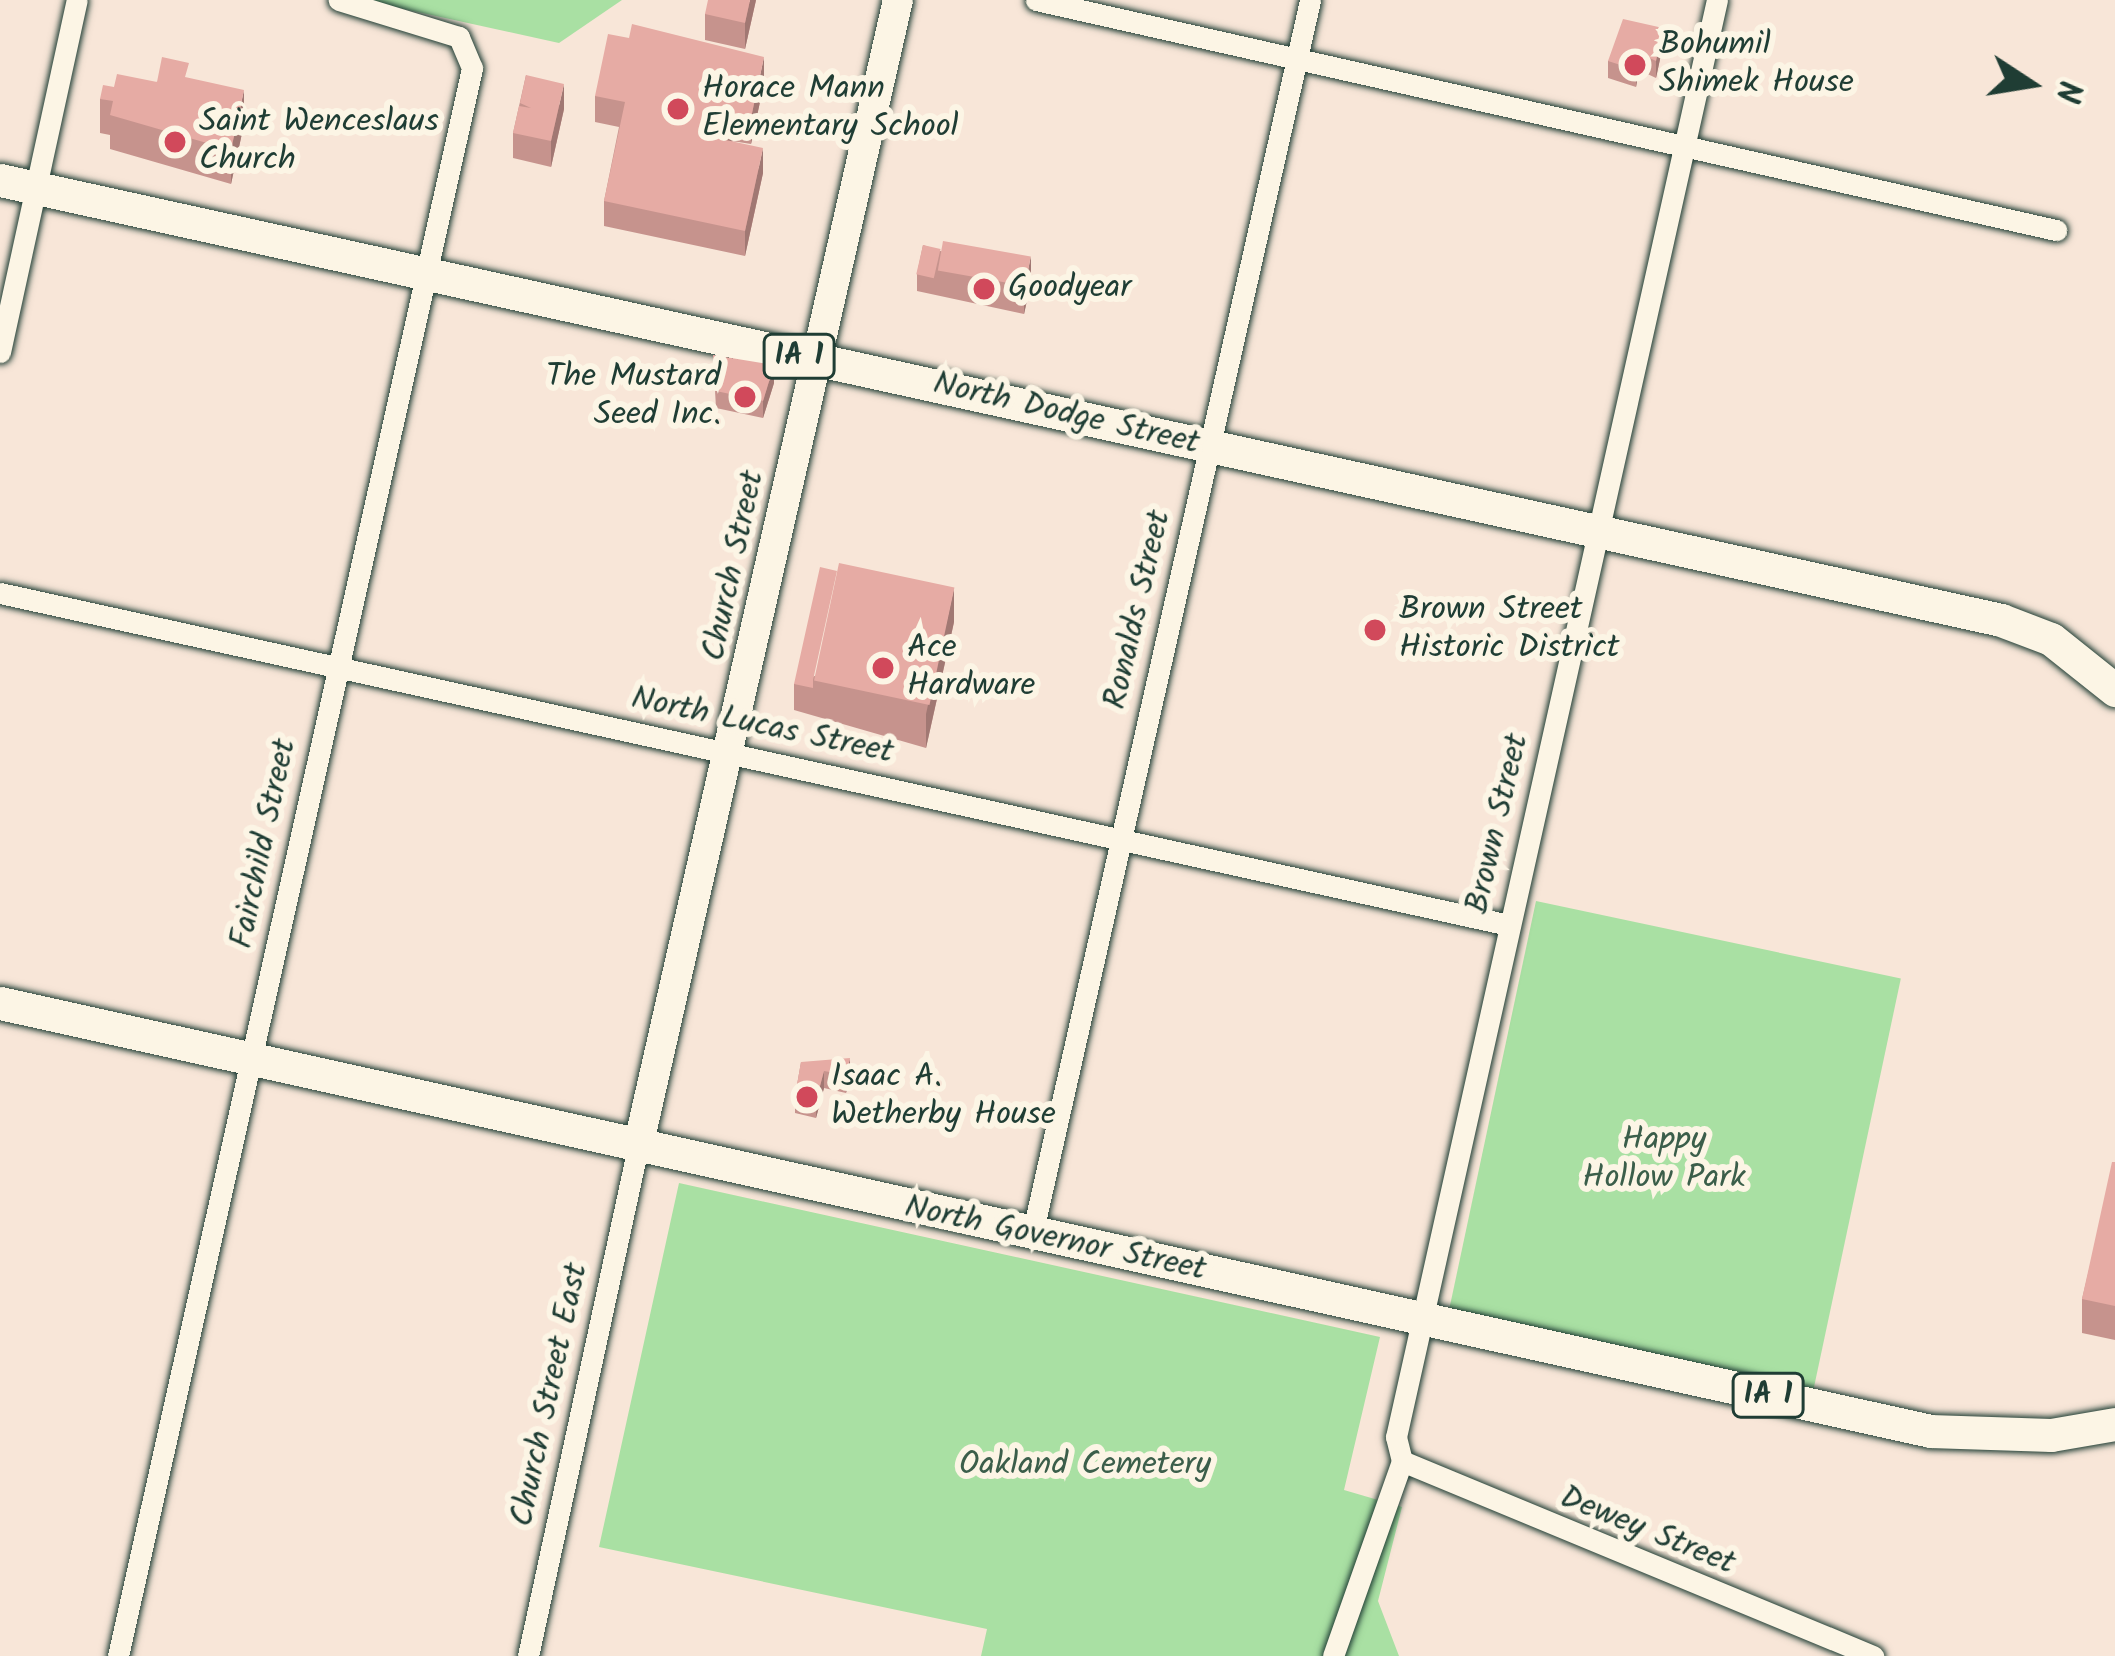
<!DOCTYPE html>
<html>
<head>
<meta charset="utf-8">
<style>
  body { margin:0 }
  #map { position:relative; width:2115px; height:1656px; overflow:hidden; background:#f8e6d8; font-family:Kalam,sans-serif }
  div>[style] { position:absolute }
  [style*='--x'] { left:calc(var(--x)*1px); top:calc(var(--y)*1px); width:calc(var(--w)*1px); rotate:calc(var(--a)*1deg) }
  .green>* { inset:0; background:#a9e0a3; transform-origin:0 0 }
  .roads { filter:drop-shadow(0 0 3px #1f3d34) drop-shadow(0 0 3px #1f3d34) }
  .street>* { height:21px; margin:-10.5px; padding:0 10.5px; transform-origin:10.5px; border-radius:10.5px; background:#fcf5e5 }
  .secondary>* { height:30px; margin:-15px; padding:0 15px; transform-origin:15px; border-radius:15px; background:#fcf5e5 }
  .primary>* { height:33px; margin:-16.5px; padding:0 16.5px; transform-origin:16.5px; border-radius:16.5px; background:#fcf5e5 }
  .wall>* { inset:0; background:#c6938d }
  .shaded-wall>* { inset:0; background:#a17873 }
  .building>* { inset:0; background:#e6aba4; transform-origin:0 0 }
  .dots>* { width:33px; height:33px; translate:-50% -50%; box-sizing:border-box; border:6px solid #fcf5e5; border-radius:50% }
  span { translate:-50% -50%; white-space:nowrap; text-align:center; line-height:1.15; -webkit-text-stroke:12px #fcf5e5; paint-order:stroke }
  .shield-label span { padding:3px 9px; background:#fcf5e5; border:3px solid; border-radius:9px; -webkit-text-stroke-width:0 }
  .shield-label { font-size:30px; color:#1f3d34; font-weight:700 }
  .poi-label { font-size:33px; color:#1f3d34 }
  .left { translate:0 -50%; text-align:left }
  .right { translate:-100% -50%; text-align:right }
  .street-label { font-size:33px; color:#1f3d34 }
  .park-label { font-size:33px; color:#3b5e4a }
  .north { position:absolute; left:1971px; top:24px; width:120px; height:120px; -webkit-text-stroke:9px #fcf5e5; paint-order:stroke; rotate:102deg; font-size:33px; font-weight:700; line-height:48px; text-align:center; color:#1f3d34 }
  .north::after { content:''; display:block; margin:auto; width:42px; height:54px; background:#1f3d34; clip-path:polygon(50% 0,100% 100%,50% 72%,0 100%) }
</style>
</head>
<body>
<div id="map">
  <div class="green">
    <div style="clip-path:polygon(363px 0,622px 0,559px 43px)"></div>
    <div style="left:1536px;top:901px;width:373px;height:433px;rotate:12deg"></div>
    <div style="clip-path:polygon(679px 1183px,1380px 1337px,1344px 1490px,1402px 1507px,1378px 1601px,1399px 1656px,981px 1656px,987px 1629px,599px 1547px)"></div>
  </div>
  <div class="roads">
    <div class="street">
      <div style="--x:1036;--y:0;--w:1046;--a:12.71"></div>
      <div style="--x:0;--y:352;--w:360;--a:-77.7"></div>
      <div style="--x:0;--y:593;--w:1545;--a:12.41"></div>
      <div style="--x:1032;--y:1235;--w:1266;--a:-77.31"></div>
      <div style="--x:1402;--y:1461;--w:510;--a:22.49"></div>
      <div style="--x:118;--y:1656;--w:1627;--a:-77.43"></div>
      <div style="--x:472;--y:68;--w:34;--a:-113"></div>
      <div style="--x:459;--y:37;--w:126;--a:-162.9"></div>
      <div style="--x:528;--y:1656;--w:521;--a:-77.81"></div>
      <div style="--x:1333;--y:1656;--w:207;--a:-70.5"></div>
      <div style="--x:1402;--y:1461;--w:25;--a:-104"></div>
      <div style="--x:1396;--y:1437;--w:1472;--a:-77.41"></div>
    </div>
    <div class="secondary">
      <div style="--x:638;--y:1147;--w:1176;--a:-77.23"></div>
    </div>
    <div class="primary">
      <div style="--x:0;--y:180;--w:2049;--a:12.4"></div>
      <div style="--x:2001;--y:620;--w:53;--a:20.8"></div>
      <div style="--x:2051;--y:639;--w:82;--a:38.6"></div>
      <div style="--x:0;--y:1003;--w:1977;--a:12.5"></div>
      <div style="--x:1930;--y:1431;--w:121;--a:1.9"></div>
      <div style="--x:2051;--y:1435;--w:65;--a:-9.8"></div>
    </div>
  </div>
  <div class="wall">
    <div style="clip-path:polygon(756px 0,745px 49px,705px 40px,705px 14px)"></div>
    <div style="clip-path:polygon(1663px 45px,1656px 78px,1639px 70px,1636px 87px,1608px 78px,1608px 61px)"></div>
    <div style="clip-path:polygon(526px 75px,564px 109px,551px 167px,513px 158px,513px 133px)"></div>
    <div style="clip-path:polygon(189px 78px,244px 124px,231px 184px,110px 149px,110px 135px,100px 133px,100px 99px,114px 87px)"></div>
    <div style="clip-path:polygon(764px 83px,751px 144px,732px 141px,763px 173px,745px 256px,604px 226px,604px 201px,619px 127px,595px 122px,595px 96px)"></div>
    <div style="clip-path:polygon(923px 245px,1031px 282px,1024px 314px,917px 291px,917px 274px)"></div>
    <div style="clip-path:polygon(713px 355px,774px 383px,763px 418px,716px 408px)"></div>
    <div style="clip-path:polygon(954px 622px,926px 748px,794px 710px,794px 684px)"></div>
    <div style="clip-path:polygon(801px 1062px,850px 1075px,846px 1093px,824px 1088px,816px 1118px,795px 1113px,795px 1096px)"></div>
    <div style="clip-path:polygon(2115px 1162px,2115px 1340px,2082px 1333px,2082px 1299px)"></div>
  </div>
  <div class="shaded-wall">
    <div style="clip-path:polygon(750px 0,756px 0,745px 49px,745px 23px)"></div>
    <div style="clip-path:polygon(1663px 28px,1663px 45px,1656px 78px,1656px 61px)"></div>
    <div style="clip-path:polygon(1639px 53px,1639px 70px,1636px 87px,1636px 70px)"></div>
    <div style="clip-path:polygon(764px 57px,764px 83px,751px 144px,751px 118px)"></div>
    <div style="clip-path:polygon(564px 84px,564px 109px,551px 167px,551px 141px)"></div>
    <div style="clip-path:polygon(244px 90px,244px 124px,231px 184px,231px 150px)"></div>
    <div style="clip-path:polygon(732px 114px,732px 140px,726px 166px,726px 140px)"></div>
    <div style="clip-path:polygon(763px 148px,763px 173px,745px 256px,745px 231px)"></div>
    <div style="clip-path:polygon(1031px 256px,1031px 282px,1024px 314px,1024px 288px)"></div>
    <div style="clip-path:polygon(774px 365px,774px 383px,763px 418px,763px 401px)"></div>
    <div style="clip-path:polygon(954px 588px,954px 622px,926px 748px,926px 714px)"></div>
    <div style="clip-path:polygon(850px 1058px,850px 1075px,846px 1093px,846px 1075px)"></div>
    <div style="clip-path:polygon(824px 1071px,824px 1088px,816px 1118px,816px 1101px)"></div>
  </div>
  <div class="building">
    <div style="clip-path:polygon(708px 0,750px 0,745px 23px,705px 14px)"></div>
    <div style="clip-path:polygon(1623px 19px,1663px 28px,1656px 61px,1639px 53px,1636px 70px,1608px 61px)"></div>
    <div style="clip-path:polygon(632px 24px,764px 57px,751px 118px,732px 114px,726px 140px,763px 148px,745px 231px,604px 201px,625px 102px,595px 96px,608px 34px,629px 38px)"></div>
    <div style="clip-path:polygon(162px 57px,189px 63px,185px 77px,244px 90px,231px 150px,110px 115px,113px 101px,100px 99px,103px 85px,114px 87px,117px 74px,157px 82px)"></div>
    <div style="clip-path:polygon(526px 75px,564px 84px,551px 141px,513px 133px,519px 106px,531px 108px,520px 103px)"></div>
    <div style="left:943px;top:241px;width:89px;height:30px;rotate:10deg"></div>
    <div style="left:923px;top:245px;width:18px;height:30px;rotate:13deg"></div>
    <div style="clip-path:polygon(713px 355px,774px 365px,763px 401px,716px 391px)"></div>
    <div style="left:839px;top:563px;width:118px;height:120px;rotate:12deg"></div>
    <div style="clip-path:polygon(820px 567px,837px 571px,813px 680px,813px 688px,794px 684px)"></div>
    <div style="clip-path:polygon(850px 1058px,846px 1075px,824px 1071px,816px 1101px,795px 1096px,801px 1062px)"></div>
    <div style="clip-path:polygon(2112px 1162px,2115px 1162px,2115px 1306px,2082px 1299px)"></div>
  </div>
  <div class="dots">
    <div style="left:1635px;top:65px;background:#d1495b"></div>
    <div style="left:678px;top:109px;background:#d1495b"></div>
    <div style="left:175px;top:142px;background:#d1495b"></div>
    <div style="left:984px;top:289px;background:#d1495b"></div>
    <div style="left:745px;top:397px;background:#d1495b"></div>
    <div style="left:1375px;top:630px;background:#d1495b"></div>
    <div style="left:883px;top:668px;background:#d1495b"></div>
    <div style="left:807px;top:1097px;background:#d1495b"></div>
  </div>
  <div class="shield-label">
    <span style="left:799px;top:356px">IA 1</span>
    <span style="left:1768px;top:1395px">IA 1</span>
  </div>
  <div class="poi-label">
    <span class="left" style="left:1659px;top:65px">Bohumil<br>Shimek House</span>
    <span class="left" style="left:702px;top:109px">Horace Mann<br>Elementary School</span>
    <span class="left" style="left:199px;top:142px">Saint Wenceslaus<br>Church</span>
    <span class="left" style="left:1008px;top:289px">Goodyear</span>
    <span class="right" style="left:721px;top:397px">The Mustard<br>Seed Inc.</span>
    <span class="left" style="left:1399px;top:630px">Brown Street<br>Historic District</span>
    <span class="left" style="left:907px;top:668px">Ace<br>Hardware</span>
    <span class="left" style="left:831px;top:1097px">Isaac A.<br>Wetherby House</span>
  </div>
  <div class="street-label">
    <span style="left:1066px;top:415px;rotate:13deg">North Dodge Street</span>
    <span style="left:735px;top:566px;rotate:-78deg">Church Street</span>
    <span style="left:1139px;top:610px;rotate:-77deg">Ronalds Street</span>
    <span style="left:762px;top:727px;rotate:12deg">North Lucas Street</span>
    <span style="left:1499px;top:824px;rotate:-77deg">Brown Street</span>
    <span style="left:265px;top:844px;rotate:-78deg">Fairchild Street</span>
    <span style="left:1055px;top:1240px;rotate:12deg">North Governor Street</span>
    <span style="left:551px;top:1395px;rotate:-78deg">Church Street East</span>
    <span style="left:1647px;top:1532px;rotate:22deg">Dewey Street</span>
  </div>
  <div class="park-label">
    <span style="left:1664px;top:1160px">Happy<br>Hollow Park</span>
    <span style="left:1085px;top:1466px">Oakland Cemetery</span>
  </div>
  <div class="north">N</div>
</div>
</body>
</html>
